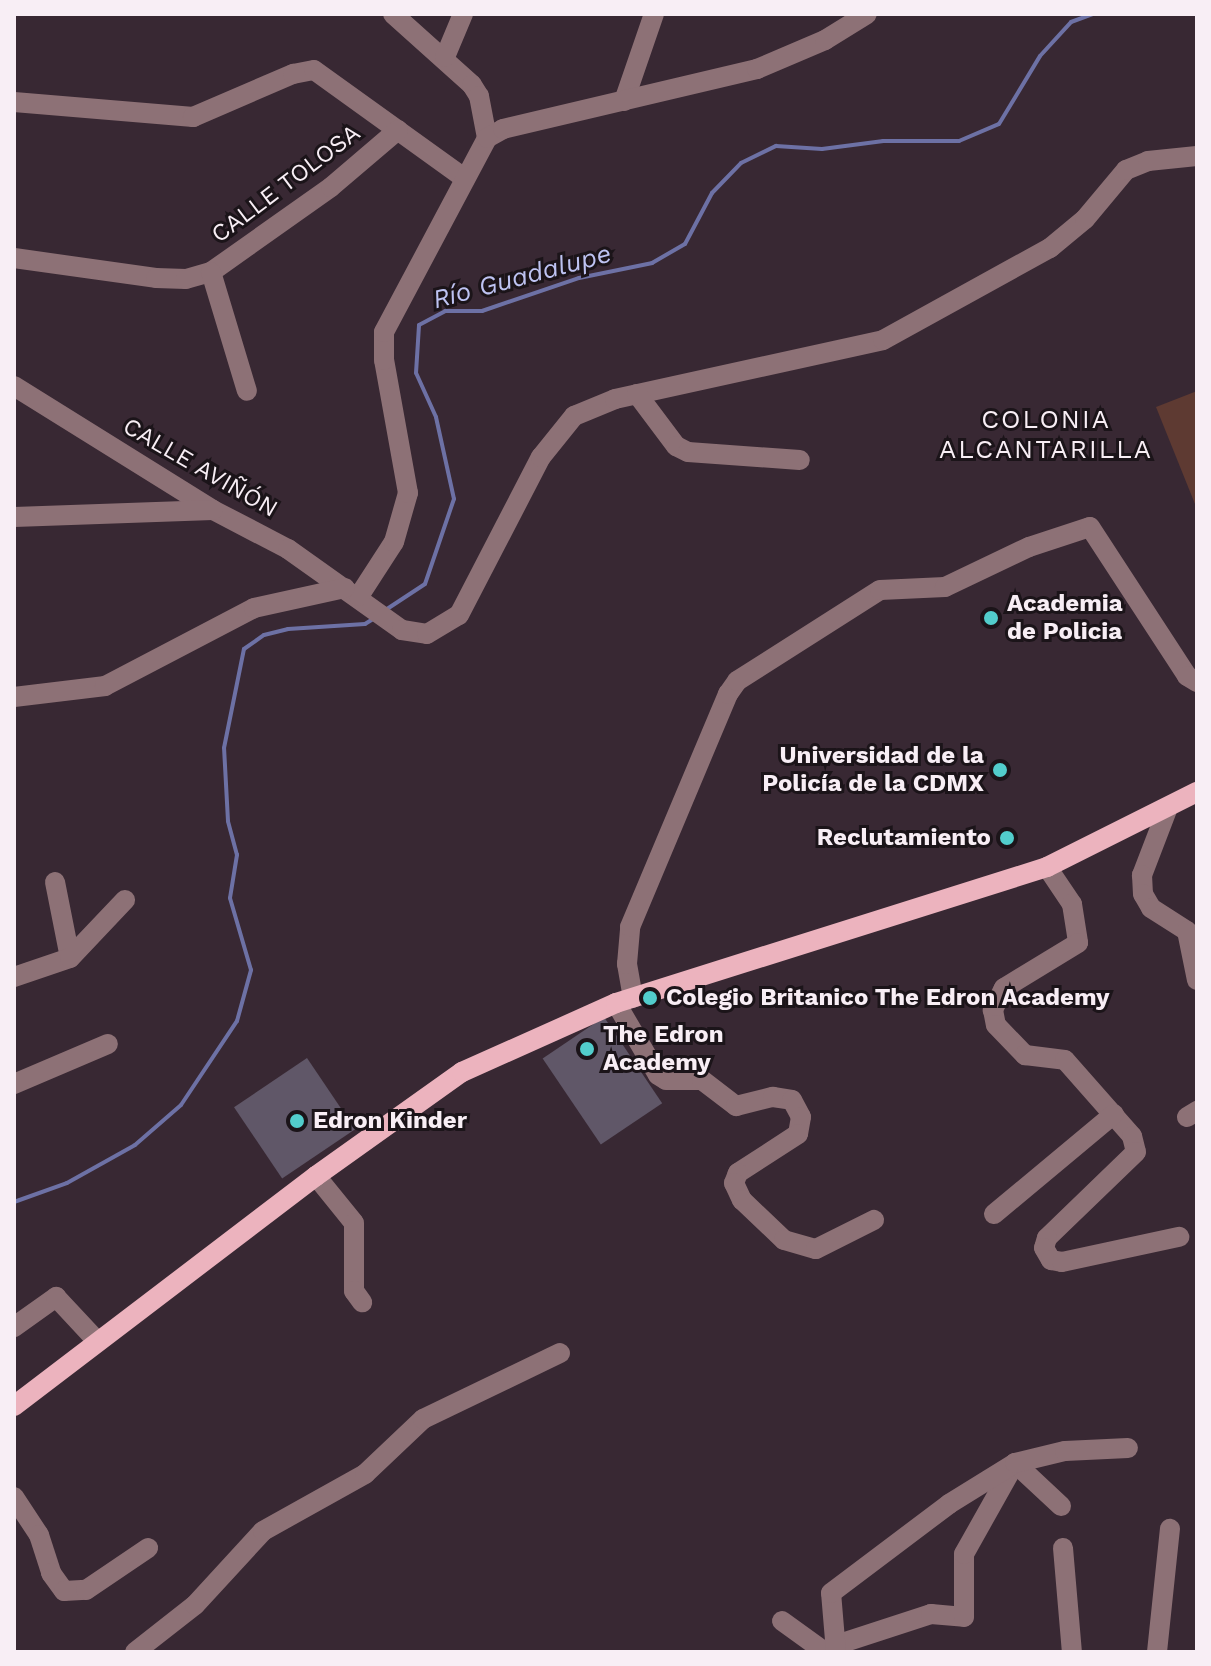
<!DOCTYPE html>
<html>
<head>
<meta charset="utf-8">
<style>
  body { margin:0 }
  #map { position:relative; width:1211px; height:1666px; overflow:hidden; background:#382833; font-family:"Work Sans",sans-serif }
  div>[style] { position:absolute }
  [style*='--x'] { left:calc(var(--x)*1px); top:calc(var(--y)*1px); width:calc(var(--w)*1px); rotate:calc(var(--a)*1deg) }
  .green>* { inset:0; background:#5e3a32 }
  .stream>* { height:4px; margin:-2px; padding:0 2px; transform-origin:2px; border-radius:2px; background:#6d71a5 }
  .building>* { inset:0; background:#605768; transform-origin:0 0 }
  .minor>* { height:20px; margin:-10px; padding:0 10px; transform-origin:10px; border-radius:10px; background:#8d7176 }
  .major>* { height:20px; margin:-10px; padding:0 10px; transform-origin:10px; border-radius:10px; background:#ecb3be }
  .dots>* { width:22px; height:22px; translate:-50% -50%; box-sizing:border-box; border:4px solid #1b1419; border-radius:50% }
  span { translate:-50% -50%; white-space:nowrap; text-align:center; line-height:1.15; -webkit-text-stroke:6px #1b1419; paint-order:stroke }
  .street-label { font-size:24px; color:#f8eef5 }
  .poi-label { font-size:24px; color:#f8eef5; font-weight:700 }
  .left { translate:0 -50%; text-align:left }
  .right { translate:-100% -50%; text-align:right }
  .water-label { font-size:26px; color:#bec3f2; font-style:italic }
  .neighbourhood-label { font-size:26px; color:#f8eef5; letter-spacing:2px }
  .frame { position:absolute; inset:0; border:16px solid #f8eef5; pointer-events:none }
</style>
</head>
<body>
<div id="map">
  <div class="green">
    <div style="clip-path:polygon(1197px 391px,1197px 509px,1156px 407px)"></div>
  </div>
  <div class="stream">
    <div style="--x:387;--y:609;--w:45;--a:-33.3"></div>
    <div style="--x:425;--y:584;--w:90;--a:-71.2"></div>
    <div style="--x:454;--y:499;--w:84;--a:-102.4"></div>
    <div style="--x:436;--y:417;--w:48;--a:-114.4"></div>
    <div style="--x:416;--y:373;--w:48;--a:-86.4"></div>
    <div style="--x:419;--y:325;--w:30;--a:-28"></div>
    <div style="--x:445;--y:311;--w:37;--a:0"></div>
    <div style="--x:482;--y:311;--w:102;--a:-18.8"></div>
    <div style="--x:579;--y:278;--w:75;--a:-11.6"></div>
    <div style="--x:652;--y:263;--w:38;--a:-30"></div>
    <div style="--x:685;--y:244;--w:58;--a:-62.1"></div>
    <div style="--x:712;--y:193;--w:42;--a:-46"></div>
    <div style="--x:741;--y:163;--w:39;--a:-26"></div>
    <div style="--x:776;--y:146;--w:46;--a:3.7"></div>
    <div style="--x:822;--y:149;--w:62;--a:-7.5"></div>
    <div style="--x:883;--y:141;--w:76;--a:0"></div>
    <div style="--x:959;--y:141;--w:43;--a:-23"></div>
    <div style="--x:999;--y:124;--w:79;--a:-58.9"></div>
    <div style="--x:1040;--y:56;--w:46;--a:-47.6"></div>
    <div style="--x:1071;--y:22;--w:23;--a:-20"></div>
    <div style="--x:14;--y:1202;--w:56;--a:-19.7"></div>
    <div style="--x:67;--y:1183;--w:78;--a:-29.2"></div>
    <div style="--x:135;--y:1145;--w:61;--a:-41"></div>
    <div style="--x:181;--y:1105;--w:101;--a:-56.3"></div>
    <div style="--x:237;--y:1021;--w:53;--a:-74.6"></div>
    <div style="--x:251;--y:970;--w:75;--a:-106.3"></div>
    <div style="--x:230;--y:898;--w:44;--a:-80.8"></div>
    <div style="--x:237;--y:855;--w:35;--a:-105"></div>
    <div style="--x:228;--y:821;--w:73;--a:-93.1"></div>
    <div style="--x:224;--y:748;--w:101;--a:-78.6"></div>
    <div style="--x:244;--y:649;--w:24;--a:-35"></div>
    <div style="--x:264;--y:635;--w:25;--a:-14"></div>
    <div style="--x:288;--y:629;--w:77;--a:-3.7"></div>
    <div style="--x:365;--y:624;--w:9;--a:-32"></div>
  </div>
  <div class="building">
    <div style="left:604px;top:1017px;width:104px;height:74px;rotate:56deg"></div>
    <div style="left:307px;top:1058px;width:86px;height:88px;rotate:56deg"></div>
  </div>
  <div class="minor">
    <div style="--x:393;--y:14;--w:106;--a:41.9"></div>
    <div style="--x:472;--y:85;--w:13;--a:58"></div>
    <div style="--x:479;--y:96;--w:43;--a:79.2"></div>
    <div style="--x:445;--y:57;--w:47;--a:-67.3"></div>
    <div style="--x:624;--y:101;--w:92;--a:-71"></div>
    <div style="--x:14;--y:102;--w:180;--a:4.8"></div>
    <div style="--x:193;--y:117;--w:109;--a:-23.3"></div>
    <div style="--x:293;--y:74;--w:21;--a:-11"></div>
    <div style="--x:314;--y:70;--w:183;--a:35.7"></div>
    <div style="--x:14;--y:258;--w:143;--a:8"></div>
    <div style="--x:156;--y:278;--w:30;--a:2"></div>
    <div style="--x:186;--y:279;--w:26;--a:-16"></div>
    <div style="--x:211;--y:272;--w:147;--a:-35.3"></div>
    <div style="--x:331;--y:187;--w:88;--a:-40.4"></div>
    <div style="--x:211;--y:272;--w:124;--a:73.2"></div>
    <div style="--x:14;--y:386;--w:234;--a:31.9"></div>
    <div style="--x:213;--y:510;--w:85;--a:27.5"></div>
    <div style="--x:288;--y:549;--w:140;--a:35.4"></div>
    <div style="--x:402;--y:630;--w:25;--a:9"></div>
    <div style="--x:427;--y:634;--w:37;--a:-31"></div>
    <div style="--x:459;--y:615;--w:178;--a:-62.6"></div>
    <div style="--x:541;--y:457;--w:53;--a:-51.2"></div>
    <div style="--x:574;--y:416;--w:44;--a:-22.5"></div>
    <div style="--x:615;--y:399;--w:274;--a:-12.4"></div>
    <div style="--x:883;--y:340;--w:191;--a:-28.9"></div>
    <div style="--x:1050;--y:248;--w:45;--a:-39.6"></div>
    <div style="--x:1085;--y:219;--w:64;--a:-50.1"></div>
    <div style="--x:1126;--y:170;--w:24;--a:-22"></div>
    <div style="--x:1148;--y:161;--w:49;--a:-5.8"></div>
    <div style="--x:637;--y:394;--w:65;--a:53.1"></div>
    <div style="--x:676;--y:446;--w:13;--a:27"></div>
    <div style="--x:688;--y:452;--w:112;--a:4.1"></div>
    <div style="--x:14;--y:517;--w:199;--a:-2"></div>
    <div style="--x:359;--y:596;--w:64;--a:-57.1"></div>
    <div style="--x:394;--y:542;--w:51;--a:-74.1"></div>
    <div style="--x:408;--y:493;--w:135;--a:-100.2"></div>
    <div style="--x:384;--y:360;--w:28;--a:-90"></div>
    <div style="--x:384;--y:332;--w:220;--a:-62"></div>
    <div style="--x:487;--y:138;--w:18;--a:-29"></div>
    <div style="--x:503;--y:129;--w:261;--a:-13.3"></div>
    <div style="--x:757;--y:69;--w:74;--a:-23.1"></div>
    <div style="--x:825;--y:40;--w:49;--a:-31.8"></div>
    <div style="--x:14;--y:697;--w:92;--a:-6.9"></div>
    <div style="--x:105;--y:686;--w:168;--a:-27.6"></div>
    <div style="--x:254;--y:608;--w:93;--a:-12.4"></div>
    <div style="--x:1167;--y:810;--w:70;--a:111"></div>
    <div style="--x:1142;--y:875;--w:19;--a:87"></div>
    <div style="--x:1143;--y:894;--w:16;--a:60"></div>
    <div style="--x:1151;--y:908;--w:43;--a:32.6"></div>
    <div style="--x:1187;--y:931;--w:50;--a:78.5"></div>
    <div style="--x:1047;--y:867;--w:45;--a:56"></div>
    <div style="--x:1072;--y:904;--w:39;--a:81"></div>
    <div style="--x:1078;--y:943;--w:87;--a:148.7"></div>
    <div style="--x:1004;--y:988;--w:25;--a:117"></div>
    <div style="--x:993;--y:1010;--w:15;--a:79"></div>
    <div style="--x:996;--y:1025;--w:42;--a:46"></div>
    <div style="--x:1025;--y:1055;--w:40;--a:7.1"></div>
    <div style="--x:1065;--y:1060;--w:101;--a:48.6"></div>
    <div style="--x:1132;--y:1136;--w:16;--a:76"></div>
    <div style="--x:1136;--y:1152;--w:124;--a:136"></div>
    <div style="--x:1047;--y:1238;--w:10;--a:107"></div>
    <div style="--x:1044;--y:1248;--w:14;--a:60"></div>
    <div style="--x:1051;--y:1260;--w:11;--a:10"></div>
    <div style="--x:1062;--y:1262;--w:120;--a:-12.1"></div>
    <div style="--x:55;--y:882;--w:77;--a:78.8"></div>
    <div style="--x:14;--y:977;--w:59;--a:-18.7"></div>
    <div style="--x:70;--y:958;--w:80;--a:-46.5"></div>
    <div style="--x:633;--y:998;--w:35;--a:-100"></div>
    <div style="--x:627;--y:964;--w:37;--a:-85"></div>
    <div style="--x:630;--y:927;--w:253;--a:-67.2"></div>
    <div style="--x:728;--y:694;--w:16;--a:-55"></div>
    <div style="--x:737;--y:681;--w:169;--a:-32.5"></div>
    <div style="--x:880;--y:590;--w:65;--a:-2.6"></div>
    <div style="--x:945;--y:587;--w:93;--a:-25.5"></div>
    <div style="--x:1029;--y:547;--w:64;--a:-18.2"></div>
    <div style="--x:1090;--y:527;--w:178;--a:56.9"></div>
    <div style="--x:1187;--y:676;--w:12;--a:31"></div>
    <div style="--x:616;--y:1003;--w:83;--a:59.7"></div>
    <div style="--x:658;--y:1075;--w:9;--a:32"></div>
    <div style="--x:666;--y:1080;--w:36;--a:0"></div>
    <div style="--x:702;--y:1080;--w:43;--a:37.4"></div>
    <div style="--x:736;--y:1106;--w:38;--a:-14"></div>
    <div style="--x:773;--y:1097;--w:19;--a:9"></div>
    <div style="--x:792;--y:1100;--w:19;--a:62"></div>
    <div style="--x:801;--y:1117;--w:17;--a:100"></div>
    <div style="--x:798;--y:1134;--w:72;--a:147"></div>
    <div style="--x:738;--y:1173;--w:11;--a:112"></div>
    <div style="--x:734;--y:1183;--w:19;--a:65"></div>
    <div style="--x:742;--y:1200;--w:58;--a:43.6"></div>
    <div style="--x:784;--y:1240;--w:33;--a:16"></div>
    <div style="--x:816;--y:1249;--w:65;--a:-26.6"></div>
    <div style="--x:14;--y:1084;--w:102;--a:-23.1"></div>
    <div style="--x:1187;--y:1117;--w:12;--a:-31"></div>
    <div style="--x:316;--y:1176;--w:60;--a:51"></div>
    <div style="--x:354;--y:1223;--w:68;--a:90"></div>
    <div style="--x:354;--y:1291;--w:14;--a:54"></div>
    <div style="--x:994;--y:1214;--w:156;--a:-39.8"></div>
    <div style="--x:14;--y:1327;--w:52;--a:-35.5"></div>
    <div style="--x:56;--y:1297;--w:60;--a:47"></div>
    <div style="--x:14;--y:1497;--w:45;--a:56.7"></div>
    <div style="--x:39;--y:1535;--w:40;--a:72"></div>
    <div style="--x:51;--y:1573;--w:22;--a:54"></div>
    <div style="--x:64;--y:1591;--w:22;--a:-3"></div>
    <div style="--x:86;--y:1590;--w:75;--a:-34.1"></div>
    <div style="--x:1063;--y:1548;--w:104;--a:85.1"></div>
    <div style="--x:782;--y:1621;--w:53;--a:35.8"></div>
    <div style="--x:836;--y:1645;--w:100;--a:-18.1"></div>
    <div style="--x:931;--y:1614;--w:33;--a:5"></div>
    <div style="--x:964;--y:1617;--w:63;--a:-90"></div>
    <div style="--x:964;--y:1554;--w:104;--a:-60.7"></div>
    <div style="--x:1015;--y:1463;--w:63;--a:43.1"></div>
    <div style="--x:135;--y:1652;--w:76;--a:-38.1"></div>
    <div style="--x:195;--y:1605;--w:100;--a:-47.4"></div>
    <div style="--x:263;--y:1531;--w:117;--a:-29.2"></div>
    <div style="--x:365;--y:1474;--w:80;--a:-43.5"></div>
    <div style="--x:423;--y:1419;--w:152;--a:-25.7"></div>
    <div style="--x:836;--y:1652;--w:59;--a:-94.8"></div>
    <div style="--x:831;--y:1593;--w:148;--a:-37"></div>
    <div style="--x:949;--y:1504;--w:78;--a:-31.8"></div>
    <div style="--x:1015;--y:1463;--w:51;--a:-13.5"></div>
    <div style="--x:1065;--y:1451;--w:63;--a:-2.7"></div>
    <div style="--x:1157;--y:1652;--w:124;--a:-84"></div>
  </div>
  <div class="major">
    <div style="--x:14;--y:1406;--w:380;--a:-37.3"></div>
    <div style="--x:316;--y:1176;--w:179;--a:-35.5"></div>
    <div style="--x:462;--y:1072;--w:169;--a:-24.1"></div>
    <div style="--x:616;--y:1003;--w:452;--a:-17.5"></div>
    <div style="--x:1047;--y:867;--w:168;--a:-26.6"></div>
  </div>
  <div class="dots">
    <div style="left:991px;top:618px;background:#52cdcc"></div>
    <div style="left:1000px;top:770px;background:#52cdcc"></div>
    <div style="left:1007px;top:838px;background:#52cdcc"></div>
    <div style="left:650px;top:998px;background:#52cdcc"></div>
    <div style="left:587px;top:1049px;background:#52cdcc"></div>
    <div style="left:297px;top:1121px;background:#52cdcc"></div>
  </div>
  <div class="street-label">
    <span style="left:286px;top:184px;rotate:-37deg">CALLE TOLOSA</span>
    <span style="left:200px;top:468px;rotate:30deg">CALLE AVIÑÓN</span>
  </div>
  <div class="poi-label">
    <span class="left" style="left:1007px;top:618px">Academia<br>de Policia</span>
    <span class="right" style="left:984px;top:770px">Universidad de la<br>Policía de la CDMX</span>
    <span class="right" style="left:991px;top:838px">Reclutamiento</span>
    <span class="left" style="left:666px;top:998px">Colegio Britanico The Edron Academy</span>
    <span class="left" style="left:603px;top:1049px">The Edron<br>Academy</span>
    <span class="left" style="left:313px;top:1121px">Edron Kinder</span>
  </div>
  <div class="water-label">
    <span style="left:522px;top:277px;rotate:-15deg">Río Guadalupe</span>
  </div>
  <div class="neighbourhood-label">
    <span style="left:1046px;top:435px">COLONIA<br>ALCANTARILLA</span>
  </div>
  <div class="frame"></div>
</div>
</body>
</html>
